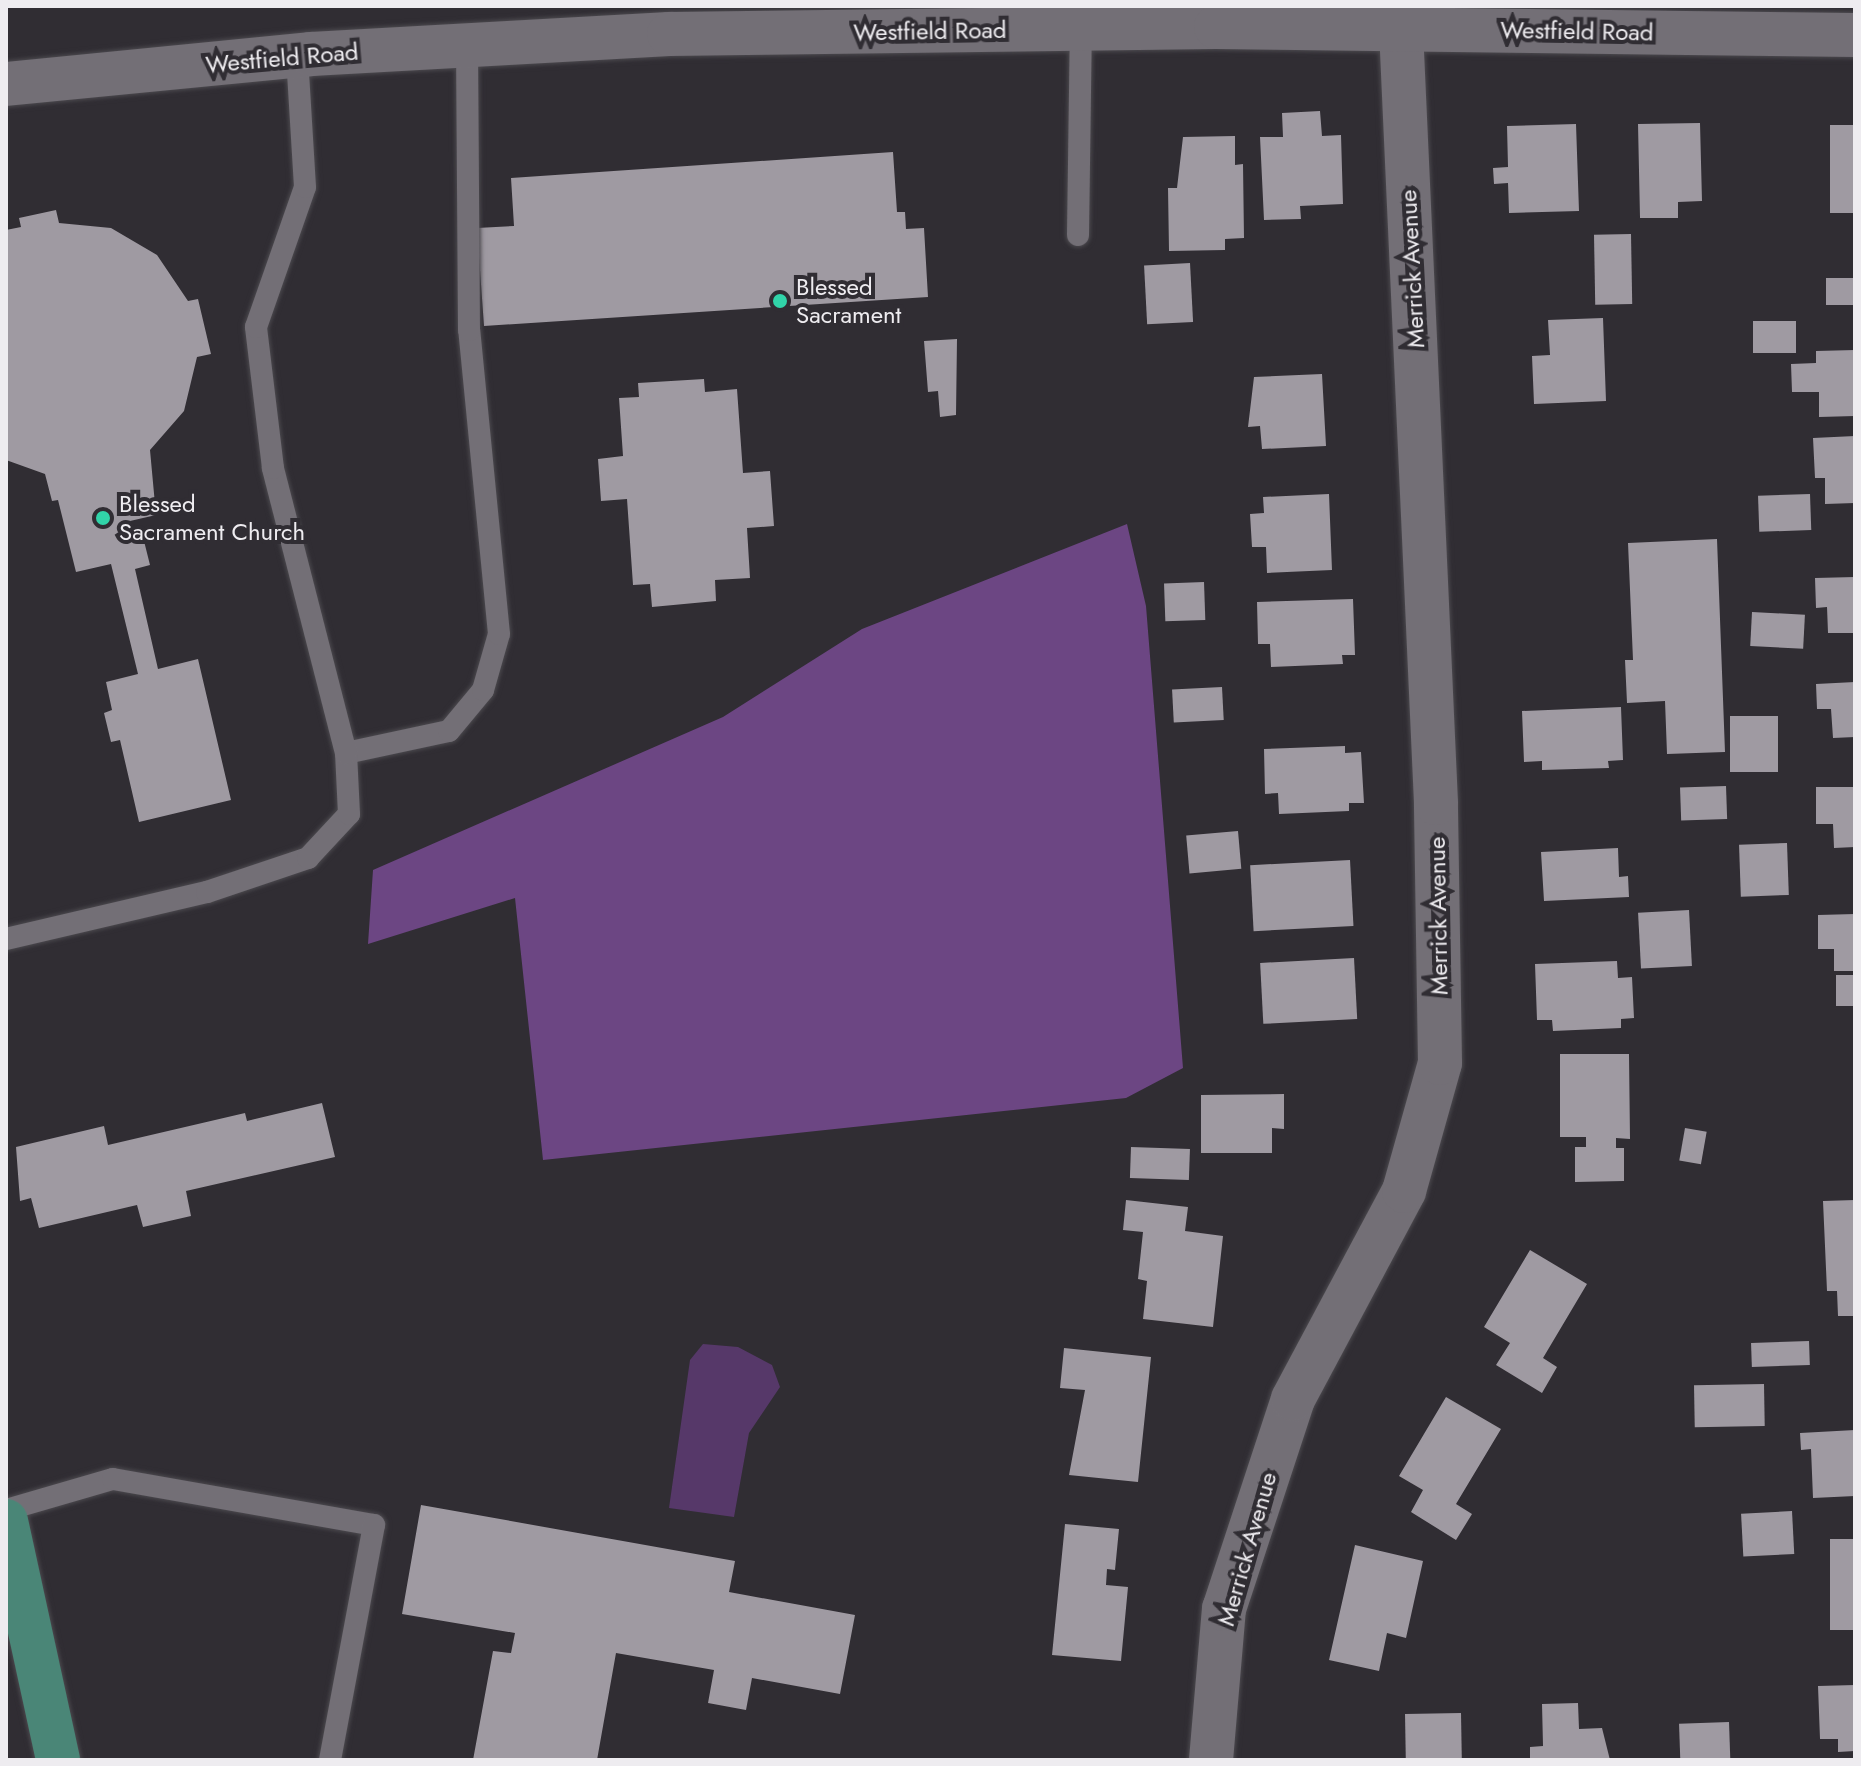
<!DOCTYPE html>
<html>
<head>
<meta charset="utf-8">
<style>
  body { margin:0 }
  #map { position:relative; width:1861px; height:1766px; overflow:hidden; background:#302d33; font-family:Jost,sans-serif }
  div>[style] { position:absolute }
  [style*='--x'] { left:calc(var(--x)*1px); top:calc(var(--y)*1px); width:calc(var(--w)*1px); rotate:calc(var(--a)*1deg) }
  .green>* { inset:0; background:#563869 }
  .forest>* { inset:0; background:#6c4683 }
  .building>* { inset:0; background:#9f9aa2; transform-origin:0 0 }
  .roads { filter:drop-shadow(0 0 2px #4b494e) drop-shadow(0 0 2px #4b494e) }
  .service>* { height:22px; margin:-11px; padding:0 11px; transform-origin:11px; border-radius:11px; background:#736f76 }
  .minor>* { height:44px; margin:-22px; padding:0 22px; transform-origin:22px; border-radius:22px; background:#736f76 }
  .secondary>* { height:44px; margin:-22px; padding:0 22px; transform-origin:22px; border-radius:22px; background:#736f76 }
  .primary>* { height:44px; margin:-22px; padding:0 22px; transform-origin:22px; border-radius:22px; background:#4a8677 }
  .dots>* { width:22px; height:22px; translate:-50% -50%; box-sizing:border-box; border:4px solid #302d33; border-radius:50% }
  span { translate:-50% -50%; white-space:nowrap; text-align:center; line-height:1.15; -webkit-text-stroke:8px #302d33; paint-order:stroke }
  .street-label { font-size:24px; color:#eeecf0 }
  .poi-label { font-size:24px; color:#eeecf0 }
  .left { translate:0 -50%; text-align:left }
  .frame { position:absolute; inset:0; border:8px solid #eeecf0; pointer-events:none }
</style>
</head>
<body>
<div id="map">
  <div class="green">
    <div style="clip-path:polygon(703px 1344px,738px 1347px,772px 1365px,780px 1387px,749px 1433px,734px 1517px,669px 1508px,690px 1360px)"></div>
  </div>
  <div class="forest">
    <div style="clip-path:polygon(1127px 524px,1146px 606px,1183px 1068px,1126px 1098px,543px 1160px,515px 898px,368px 944px,373px 870px,723px 717px,862px 629px)"></div>
  </div>
  <div class="building">
    <div style="clip-path:polygon(1320px 111px,1322px 136px,1341px 135px,1343px 204px,1300px 206px,1301px 219px,1264px 220px,1260px 137px,1283px 137px,1282px 113px)"></div>
    <div style="clip-path:polygon(1700px 123px,1702px 201px,1678px 202px,1678px 218px,1640px 218px,1638px 124px)"></div>
    <div style="clip-path:polygon(1576px 124px,1579px 211px,1509px 213px,1508px 183px,1494px 184px,1493px 168px,1508px 167px,1507px 126px)"></div>
    <div style="left:1855px;top:125px;width:88px;height:25px;rotate:90deg"></div>
    <div style="clip-path:polygon(1235px 136px,1235px 165px,1243px 164px,1244px 238px,1225px 239px,1225px 250px,1169px 251px,1168px 188px,1177px 188px,1183px 137px)"></div>
    <div style="clip-path:polygon(893px 152px,897px 212px,905px 212px,906px 229px,924px 228px,928px 297px,484px 326px,477px 228px,514px 226px,511px 178px)"></div>
    <div style="clip-path:polygon(56px 210px,59px 223px,111px 228px,157px 255px,188px 301px,198px 299px,211px 354px,197px 357px,184px 411px,150px 450px,156px 515px,130px 521px,135px 538px,143px 537px,150px 565px,135px 569px,158px 669px,198px 659px,231px 800px,139px 822px,120px 740px,111px 742px,104px 713px,112px 710px,106px 682px,138px 674px,111px 564px,76px 572px,58px 500px,52px 501px,45px 474px,6px 460px,6px 230px,21px 227px,19px 218px)"></div>
    <div style="left:1631px;top:234px;width:70px;height:37px;rotate:89deg"></div>
    <div style="left:1190px;top:263px;width:59px;height:46px;rotate:87deg"></div>
    <div style="left:1855px;top:278px;width:27px;height:29px;rotate:90deg"></div>
    <div style="clip-path:polygon(1603px 318px,1606px 401px,1534px 404px,1532px 356px,1550px 355px,1548px 320px)"></div>
    <div style="left:1753px;top:321px;width:43px;height:32px"></div>
    <div style="clip-path:polygon(957px 339px,956px 415px,940px 417px,938px 391px,928px 392px,924px 341px)"></div>
    <div style="clip-path:polygon(1855px 350px,1855px 416px,1819px 417px,1819px 392px,1792px 392px,1791px 364px,1816px 363px,1816px 351px)"></div>
    <div style="clip-path:polygon(1322px 374px,1326px 446px,1262px 449px,1260px 426px,1248px 427px,1254px 377px)"></div>
    <div style="clip-path:polygon(704px 379px,705px 392px,737px 389px,743px 473px,770px 471px,774px 526px,747px 528px,750px 578px,715px 580px,716px 601px,652px 607px,650px 584px,633px 585px,627px 499px,601px 501px,598px 459px,623px 456px,619px 398px,639px 397px,638px 383px)"></div>
    <div style="clip-path:polygon(1855px 436px,1855px 503px,1825px 504px,1825px 478px,1815px 478px,1813px 438px)"></div>
    <div style="clip-path:polygon(1329px 494px,1332px 570px,1267px 573px,1266px 547px,1252px 547px,1250px 514px,1264px 513px,1263px 497px)"></div>
    <div style="left:1810px;top:494px;width:36px;height:52px;rotate:88deg"></div>
    <div style="clip-path:polygon(1717px 539px,1725px 752px,1667px 754px,1665px 701px,1627px 703px,1625px 660px,1633px 660px,1628px 543px)"></div>
    <div style="clip-path:polygon(1855px 577px,1855px 633px,1828px 633px,1827px 607px,1816px 608px,1815px 578px)"></div>
    <div style="left:1204px;top:582px;width:38px;height:40px;rotate:88deg"></div>
    <div style="clip-path:polygon(1353px 599px,1355px 655px,1342px 655px,1343px 664px,1271px 667px,1270px 644px,1258px 644px,1257px 602px)"></div>
    <div style="left:1752px;top:612px;width:53px;height:34px;rotate:3deg"></div>
    <div style="clip-path:polygon(1855px 682px,1855px 737px,1833px 738px,1831px 709px,1817px 709px,1816px 684px)"></div>
    <div style="left:1222px;top:687px;width:33px;height:50px;rotate:87deg"></div>
    <div style="clip-path:polygon(1621px 707px,1623px 760px,1608px 761px,1609px 768px,1542px 770px,1542px 761px,1524px 762px,1522px 711px)"></div>
    <div style="left:1730px;top:716px;width:48px;height:56px"></div>
    <div style="clip-path:polygon(1345px 746px,1345px 753px,1361px 752px,1364px 803px,1349px 803px,1349px 811px,1279px 814px,1278px 793px,1265px 794px,1264px 749px)"></div>
    <div style="left:1726px;top:786px;width:33px;height:46px;rotate:88deg"></div>
    <div style="clip-path:polygon(1816px 787px,1855px 787px,1855px 847px,1834px 848px,1833px 824px,1816px 824px)"></div>
    <div style="left:1238px;top:831px;width:38px;height:52px;rotate:85deg"></div>
    <div style="left:1787px;top:843px;width:52px;height:48px;rotate:88deg"></div>
    <div style="clip-path:polygon(1618px 848px,1619px 877px,1628px 876px,1629px 897px,1544px 901px,1541px 852px)"></div>
    <div style="left:1350px;top:860px;width:66px;height:100px;rotate:87deg"></div>
    <div style="left:1689px;top:910px;width:56px;height:51px;rotate:87deg"></div>
    <div style="clip-path:polygon(1855px 914px,1855px 971px,1834px 971px,1834px 949px,1818px 949px,1818px 915px)"></div>
    <div style="left:1354px;top:958px;width:61px;height:94px;rotate:87deg"></div>
    <div style="clip-path:polygon(1617px 961px,1618px 978px,1632px 977px,1634px 1018px,1621px 1019px,1621px 1028px,1553px 1031px,1552px 1020px,1537px 1020px,1535px 964px)"></div>
    <div style="left:1836px;top:975px;width:19px;height:31px"></div>
    <div style="clip-path:polygon(1560px 1054px,1629px 1054px,1630px 1139px,1616px 1138px,1616px 1148px,1624px 1148px,1624px 1181px,1575px 1182px,1575px 1147px,1586px 1147px,1586px 1137px,1560px 1137px)"></div>
    <div style="clip-path:polygon(1284px 1094px,1284px 1129px,1272px 1128px,1272px 1153px,1201px 1153px,1201px 1095px)"></div>
    <div style="clip-path:polygon(322px 1103px,335px 1157px,186px 1191px,191px 1216px,143px 1227px,137px 1205px,39px 1228px,31px 1198px,20px 1201px,16px 1147px,104px 1126px,108px 1145px,245px 1113px,247px 1121px)"></div>
    <div style="left:1685px;top:1128px;width:22px;height:33px;rotate:10deg"></div>
    <div style="left:1131px;top:1147px;width:59px;height:31px;rotate:2deg"></div>
    <div style="clip-path:polygon(1126px 1200px,1188px 1207px,1185px 1231px,1223px 1236px,1213px 1327px,1143px 1319px,1147px 1281px,1138px 1279px,1143px 1232px,1123px 1230px)"></div>
    <div style="clip-path:polygon(1855px 1200px,1855px 1316px,1838px 1316px,1837px 1291px,1827px 1291px,1823px 1201px)"></div>
    <div style="clip-path:polygon(1530px 1250px,1587px 1284px,1543px 1358px,1557px 1367px,1542px 1393px,1496px 1365px,1510px 1343px,1484px 1327px)"></div>
    <div style="left:1809px;top:1341px;width:24px;height:58px;rotate:88deg"></div>
    <div style="clip-path:polygon(1064px 1348px,1151px 1357px,1138px 1482px,1069px 1475px,1085px 1390px,1060px 1388px)"></div>
    <div style="left:1764px;top:1384px;width:42px;height:70px;rotate:89deg"></div>
    <div style="clip-path:polygon(1446px 1397px,1501px 1429px,1456px 1504px,1472px 1514px,1456px 1540px,1411px 1512px,1423px 1490px,1399px 1476px)"></div>
    <div style="clip-path:polygon(1855px 1430px,1855px 1496px,1813px 1498px,1811px 1449px,1801px 1450px,1800px 1433px)"></div>
    <div style="clip-path:polygon(421px 1505px,735px 1561px,729px 1592px,855px 1615px,840px 1694px,752px 1678px,746px 1710px,708px 1703px,714px 1670px,616px 1653px,597px 1760px,473px 1760px,493px 1651px,511px 1653px,515px 1633px,402px 1614px)"></div>
    <div style="left:1792px;top:1511px;width:43px;height:51px;rotate:87deg"></div>
    <div style="clip-path:polygon(1065px 1524px,1119px 1529px,1115px 1570px,1107px 1569px,1106px 1585px,1128px 1587px,1121px 1661px,1052px 1655px)"></div>
    <div style="left:1830px;top:1539px;width:25px;height:91px"></div>
    <div style="clip-path:polygon(1355px 1545px,1423px 1561px,1406px 1638px,1387px 1633px,1379px 1671px,1329px 1660px)"></div>
    <div style="clip-path:polygon(1855px 1685px,1855px 1751px,1838px 1752px,1838px 1739px,1820px 1739px,1818px 1686px)"></div>
    <div style="clip-path:polygon(1578px 1703px,1579px 1729px,1602px 1728px,1610px 1760px,1530px 1760px,1530px 1747px,1543px 1746px,1542px 1704px)"></div>
    <div style="left:1461px;top:1713px;width:47px;height:56px;rotate:89deg"></div>
    <div style="left:1729px;top:1722px;width:38px;height:50px;rotate:88deg"></div>
  </div>
  <div class="roads">
    <div class="service">
      <div style="--x:1078;--y:235;--w:206;--a:-89.2"></div>
      <div style="--x:346;--y:753;--w:105;--a:-12.1"></div>
      <div style="--x:449;--y:731;--w:53;--a:-50.3"></div>
      <div style="--x:483;--y:690;--w:58;--a:-74.1"></div>
      <div style="--x:499;--y:634;--w:305;--a:-95.6"></div>
      <div style="--x:469;--y:330;--w:284;--a:-90.4"></div>
      <div style="--x:6;--y:939;--w:206;--a:-13.2"></div>
      <div style="--x:207;--y:892;--w:107;--a:-18.6"></div>
      <div style="--x:308;--y:858;--w:60;--a:-47"></div>
      <div style="--x:349;--y:814;--w:61;--a:-92.8"></div>
      <div style="--x:346;--y:753;--w:294;--a:-104.4"></div>
      <div style="--x:273;--y:468;--w:142;--a:-96.9"></div>
      <div style="--x:256;--y:327;--w:148;--a:-70.7"></div>
      <div style="--x:305;--y:187;--w:131;--a:-93.5"></div>
      <div style="--x:6;--y:1510;--w:111;--a:-16.2"></div>
      <div style="--x:113;--y:1479;--w:265;--a:10"></div>
      <div style="--x:374;--y:1525;--w:239;--a:100.6"></div>
    </div>
    <div class="minor">
      <div style="--x:1211;--y:1760;--w:152;--a:-85.1"></div>
      <div style="--x:1224;--y:1609;--w:221;--a:-71.8"></div>
      <div style="--x:1293;--y:1399;--w:236;--a:-61.9"></div>
      <div style="--x:1404;--y:1191;--w:133;--a:-74.3"></div>
      <div style="--x:1440;--y:1063;--w:260;--a:-90.9"></div>
      <div style="--x:1436;--y:803;--w:775;--a:-92.59"></div>
    </div>
    <div class="secondary">
      <div style="--x:6;--y:84;--w:306;--a:-5.6"></div>
      <div style="--x:311;--y:54;--w:359;--a:-3.2"></div>
      <div style="--x:669;--y:34;--w:547;--a:-0.73"></div>
      <div style="--x:1216;--y:27;--w:639;--a:0.72"></div>
    </div>
    <div class="primary">
      <div style="--x:6;--y:1521;--w:245;--a:77.7"></div>
    </div>
  </div>
  <div class="dots">
    <div style="left:780px;top:301px;background:#31d4a9"></div>
    <div style="left:103px;top:518px;background:#31d4a9"></div>
  </div>
  <div class="street-label">
    <span style="left:930px;top:31px;rotate:-1deg">Westfield Road</span>
    <span style="left:1577px;top:31px;rotate:1deg">Westfield Road</span>
    <span style="left:282px;top:58px;rotate:-5deg">Westfield Road</span>
    <span style="left:1412px;top:269px;rotate:-93deg">Merrick Avenue</span>
    <span style="left:1438px;top:916px;rotate:-91deg">Merrick Avenue</span>
    <span style="left:1247px;top:1549px;rotate:-74deg">Merrick Avenue</span>
  </div>
  <div class="poi-label">
    <span class="left" style="left:796px;top:301px">Blessed<br>Sacrament</span>
    <span class="left" style="left:119px;top:518px">Blessed<br>Sacrament Church</span>
  </div>
  <div class="frame"></div>
</div>
</body>
</html>
